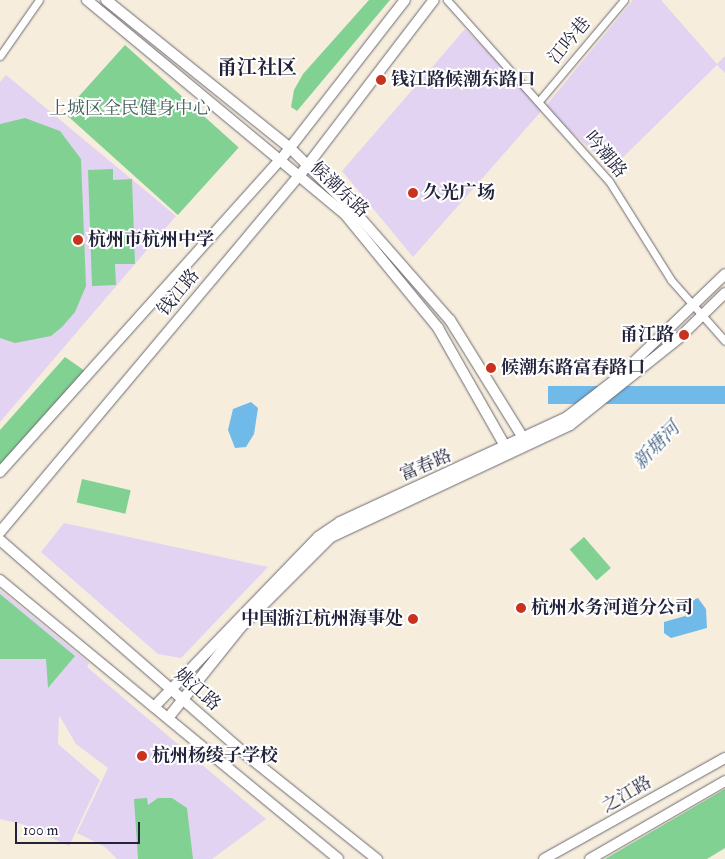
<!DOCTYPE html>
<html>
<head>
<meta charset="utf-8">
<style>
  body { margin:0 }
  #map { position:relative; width:725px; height:859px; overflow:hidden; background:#f6eddc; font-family:"IM FELL Double Pica","Noto Serif SC",serif }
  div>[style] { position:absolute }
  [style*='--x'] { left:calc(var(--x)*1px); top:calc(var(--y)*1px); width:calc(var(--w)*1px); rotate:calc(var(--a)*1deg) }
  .built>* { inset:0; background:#e3d3f2 }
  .green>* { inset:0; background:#81d192; transform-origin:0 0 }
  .water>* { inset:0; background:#6fbae8; transform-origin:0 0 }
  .roads { filter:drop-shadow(0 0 1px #6c6973) drop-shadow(0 0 1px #6c6973) }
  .street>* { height:7px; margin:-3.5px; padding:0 3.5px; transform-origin:3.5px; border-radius:3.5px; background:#fff }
  .secondary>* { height:10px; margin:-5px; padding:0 5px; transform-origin:5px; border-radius:5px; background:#fff }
  .primary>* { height:10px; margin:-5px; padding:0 5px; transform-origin:5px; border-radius:5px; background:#fff }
  .dots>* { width:14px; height:14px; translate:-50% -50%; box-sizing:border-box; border:2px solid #fff; border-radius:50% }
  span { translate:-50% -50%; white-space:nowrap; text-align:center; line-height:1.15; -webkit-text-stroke:4px #fff; paint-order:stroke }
  .street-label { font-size:18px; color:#22223b }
  .poi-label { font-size:18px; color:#22223b; font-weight:700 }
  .left { translate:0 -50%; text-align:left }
  .right { translate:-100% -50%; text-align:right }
  .park-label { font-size:18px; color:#435f59 }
  .water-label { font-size:19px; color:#415f80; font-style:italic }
  .quarter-label { font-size:20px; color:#22223b; font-weight:700 }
  .scale { position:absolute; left:15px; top:822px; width:125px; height:22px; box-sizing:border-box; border:2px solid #22223b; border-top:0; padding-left:6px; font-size:15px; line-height:18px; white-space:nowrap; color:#22223b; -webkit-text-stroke:4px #fff; paint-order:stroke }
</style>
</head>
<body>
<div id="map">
  <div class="built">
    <div style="clip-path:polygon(633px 0,661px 0,717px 64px,725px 56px,725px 73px,717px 65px,612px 168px,544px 108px,413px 257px,342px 171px,465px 29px,544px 108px)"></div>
    <div style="clip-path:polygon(6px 75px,176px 216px,0 422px,0 82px)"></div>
    <div style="clip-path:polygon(64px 523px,268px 567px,181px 658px,158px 654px,41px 552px)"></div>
    <div style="clip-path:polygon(0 590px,89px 663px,87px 667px,266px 819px,212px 859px,117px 859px,105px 847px,77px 833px,108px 768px,76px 744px,59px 715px,58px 744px,100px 780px,69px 846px,22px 824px,0 819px)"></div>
  </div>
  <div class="green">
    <div style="clip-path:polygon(369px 0,390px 0,297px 111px,291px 107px,294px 90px,303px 74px)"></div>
    <div style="left:125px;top:45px;width:153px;height:91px;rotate:42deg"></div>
    <div style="clip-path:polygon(25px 118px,60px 131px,81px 159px,86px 286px,75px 312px,62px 327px,51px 336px,15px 343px,0 338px,0 124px)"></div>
    <div style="clip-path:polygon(113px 169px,113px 180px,132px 179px,135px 264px,115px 264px,116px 285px,92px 286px,88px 170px)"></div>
    <div style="clip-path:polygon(65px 357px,85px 371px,0 471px,0 430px)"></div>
    <div style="left:82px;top:479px;width:50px;height:24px;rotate:13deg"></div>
    <div style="left:584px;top:537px;width:41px;height:19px;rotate:49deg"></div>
    <div style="clip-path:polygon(0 594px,75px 656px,48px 688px,46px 659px,0 659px)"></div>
    <div style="clip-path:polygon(725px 789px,725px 848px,707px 859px,605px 859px)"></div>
    <div style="clip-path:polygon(147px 798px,148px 805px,158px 798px,172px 798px,187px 808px,193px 859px,138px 859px,134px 799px)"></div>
  </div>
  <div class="water">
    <div style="left:725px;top:386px;width:18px;height:177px;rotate:90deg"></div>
    <div style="clip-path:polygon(251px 402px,258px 408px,254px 434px,246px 447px,235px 448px,228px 430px,233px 409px)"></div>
    <div style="clip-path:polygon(698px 598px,706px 609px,707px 628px,671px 638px,664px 633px,664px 622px,685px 616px,691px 610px,688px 602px)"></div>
  </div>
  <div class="roads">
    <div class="street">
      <div style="--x:447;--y:0;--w:243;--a:48.2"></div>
      <div style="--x:609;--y:181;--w:117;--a:57.9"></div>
      <div style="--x:671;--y:280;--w:81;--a:48.5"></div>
      <div style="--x:0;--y:56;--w:68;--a:-55.1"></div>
      <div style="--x:539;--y:101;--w:132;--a:-49.9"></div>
    </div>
    <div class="secondary">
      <div style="--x:87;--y:0;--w:334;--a:39.7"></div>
      <div style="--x:344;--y:213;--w:149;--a:50.7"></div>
      <div style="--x:438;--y:328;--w:144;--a:60.4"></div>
      <div style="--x:106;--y:0;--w:235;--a:38.8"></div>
      <div style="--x:289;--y:147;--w:93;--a:44.6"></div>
      <div style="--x:355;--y:212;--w:144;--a:48.7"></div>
      <div style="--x:450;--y:320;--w:142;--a:58.2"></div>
      <div style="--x:0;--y:472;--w:422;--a:-48.1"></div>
      <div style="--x:282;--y:158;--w:200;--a:-52.1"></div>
      <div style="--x:0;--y:532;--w:466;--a:-50"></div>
      <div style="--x:300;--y:175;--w:220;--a:-52.6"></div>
      <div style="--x:0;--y:540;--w:330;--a:41.1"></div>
      <div style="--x:249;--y:757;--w:164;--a:38.6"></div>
      <div style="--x:0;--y:580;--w:438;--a:39.5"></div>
      <div style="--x:154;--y:707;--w:236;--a:-46"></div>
      <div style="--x:318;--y:537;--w:27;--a:-34"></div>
      <div style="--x:340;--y:522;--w:250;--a:-24.8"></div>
      <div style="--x:567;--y:417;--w:62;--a:-37.8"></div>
      <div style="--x:616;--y:379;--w:151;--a:-43.9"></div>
      <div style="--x:168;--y:718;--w:115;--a:-51.3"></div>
      <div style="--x:240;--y:628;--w:129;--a:-45"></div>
      <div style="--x:331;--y:537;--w:264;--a:-25.1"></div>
      <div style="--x:570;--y:425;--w:139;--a:-38.6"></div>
      <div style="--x:679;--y:338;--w:64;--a:-44.4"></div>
    </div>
    <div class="primary">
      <div style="--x:544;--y:859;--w:207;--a:-29.2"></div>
      <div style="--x:590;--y:859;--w:156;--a:-30"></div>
    </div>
  </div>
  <div class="dots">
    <div style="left:381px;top:80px;background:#c8321e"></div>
    <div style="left:413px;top:193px;background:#c8321e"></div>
    <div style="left:78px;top:240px;background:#c8321e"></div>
    <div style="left:684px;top:335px;background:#c8321e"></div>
    <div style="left:491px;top:368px;background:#c8321e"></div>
    <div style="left:521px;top:608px;background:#c8321e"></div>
    <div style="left:413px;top:619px;background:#c8321e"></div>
    <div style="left:142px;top:756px;background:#c8321e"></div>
  </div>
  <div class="street-label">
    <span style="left:570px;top:41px;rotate:-50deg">江吟巷</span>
    <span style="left:605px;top:155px;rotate:50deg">吟潮路</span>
    <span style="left:339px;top:190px;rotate:43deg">候潮东路</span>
    <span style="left:179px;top:293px;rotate:-50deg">钱江路</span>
    <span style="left:426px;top:466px;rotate:-23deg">富春路</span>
    <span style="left:197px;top:690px;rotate:41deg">姚江路</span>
    <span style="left:627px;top:795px;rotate:-30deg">之江路</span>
  </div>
  <div class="poi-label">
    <span class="left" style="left:391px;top:80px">钱江路候潮东路口</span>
    <span class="left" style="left:423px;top:193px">久光广场</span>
    <span class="left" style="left:88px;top:240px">杭州市杭州中学</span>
    <span class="right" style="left:674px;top:335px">甬江路</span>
    <span class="left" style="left:501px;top:368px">候潮东路富春路口</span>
    <span class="left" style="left:531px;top:608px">杭州水务河道分公司</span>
    <span class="right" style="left:403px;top:619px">中国浙江杭州海事处</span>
    <span class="left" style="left:152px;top:756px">杭州杨绫子学校</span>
  </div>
  <div class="park-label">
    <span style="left:130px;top:109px">上城区全民健身中心</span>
  </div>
  <div class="water-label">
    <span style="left:657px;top:446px;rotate:-46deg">新塘河</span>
  </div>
  <div class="quarter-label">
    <span style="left:257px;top:67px">甬江社区</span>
  </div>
  <div class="scale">100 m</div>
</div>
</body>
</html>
